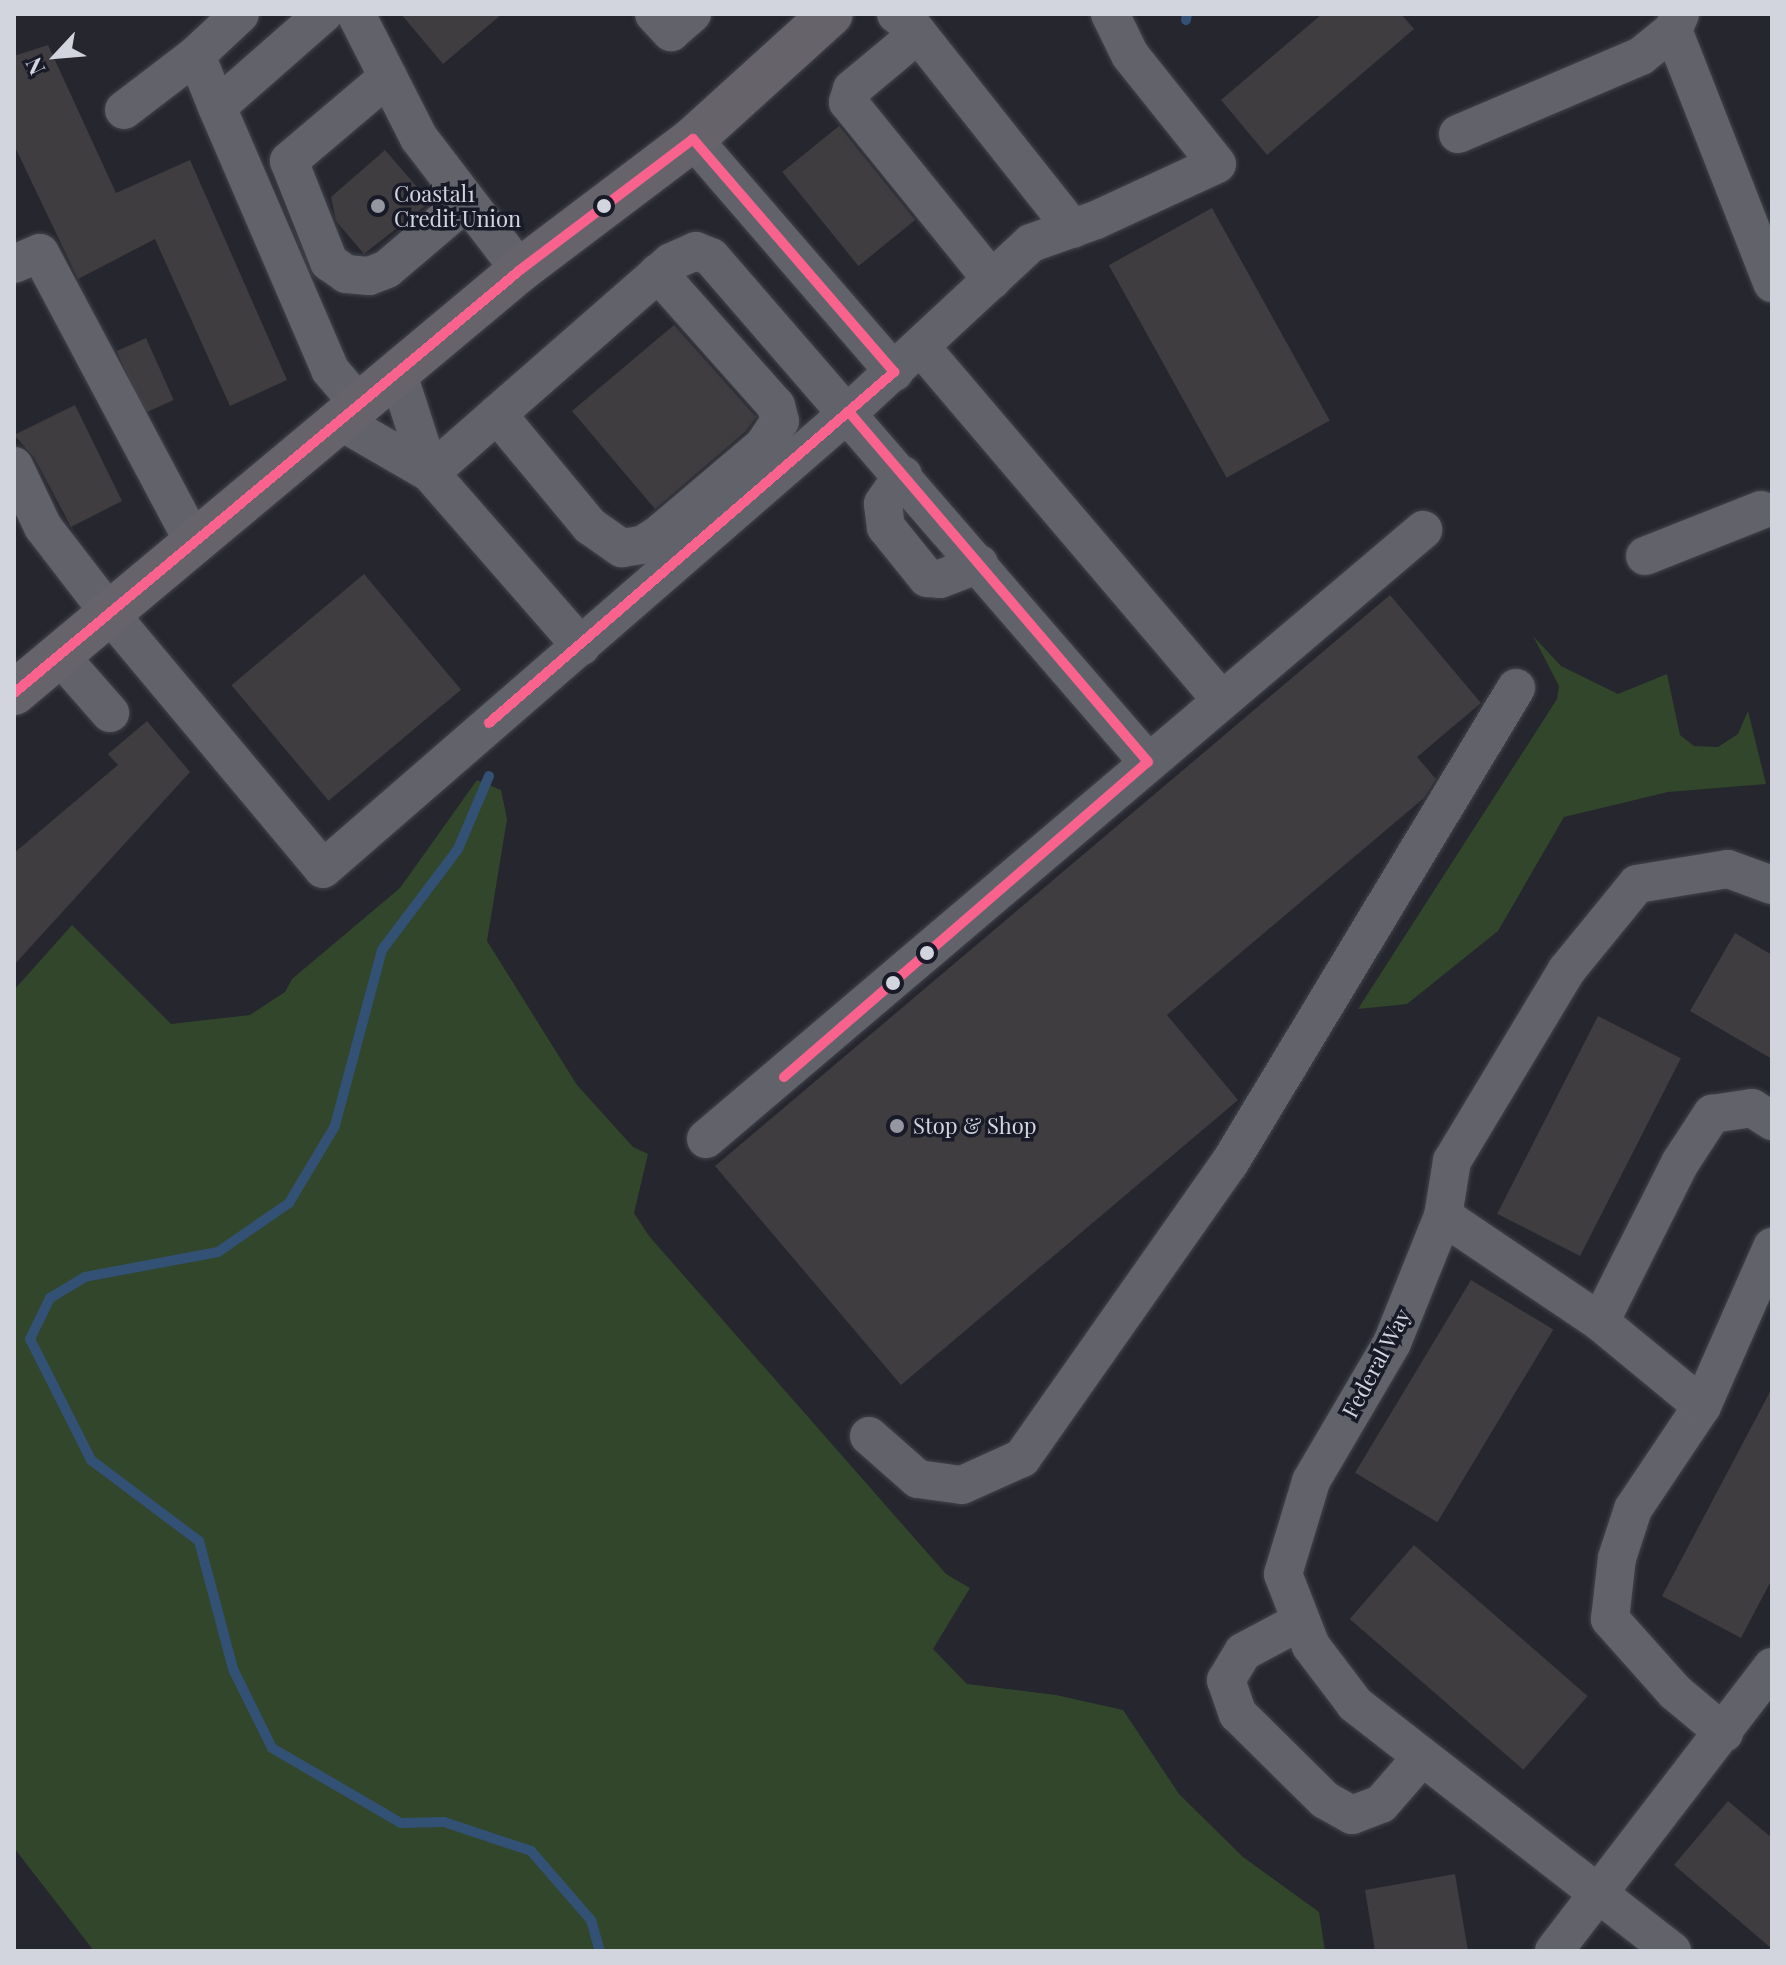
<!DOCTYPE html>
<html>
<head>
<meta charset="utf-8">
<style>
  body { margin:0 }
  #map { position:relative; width:1786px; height:1965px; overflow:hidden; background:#25262e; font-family:"Playfair Display",serif }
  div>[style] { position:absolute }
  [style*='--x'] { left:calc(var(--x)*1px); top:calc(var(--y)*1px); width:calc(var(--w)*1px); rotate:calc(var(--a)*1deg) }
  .green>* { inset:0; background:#31462b }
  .stream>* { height:10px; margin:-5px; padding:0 5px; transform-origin:5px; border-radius:5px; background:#335174 }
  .building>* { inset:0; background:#403d40; transform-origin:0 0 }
  .roads { filter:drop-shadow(0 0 2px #42434a) drop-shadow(0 0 2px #42434a) }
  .minor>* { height:38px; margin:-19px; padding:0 19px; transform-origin:19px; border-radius:19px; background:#62636a }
  .major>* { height:44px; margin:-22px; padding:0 22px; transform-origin:22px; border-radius:22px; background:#67636a }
  .bus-1>* { height:10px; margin:-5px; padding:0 5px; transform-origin:5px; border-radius:5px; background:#f9628d }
  .dots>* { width:22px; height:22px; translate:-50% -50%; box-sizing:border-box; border:4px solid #181a28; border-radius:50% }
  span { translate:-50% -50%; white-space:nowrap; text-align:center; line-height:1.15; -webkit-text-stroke:7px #181a28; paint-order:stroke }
  .poi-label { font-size:22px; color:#d2d4de }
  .left { translate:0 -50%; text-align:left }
  .street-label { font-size:22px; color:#d2d4de }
  .frame { position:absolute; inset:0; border:16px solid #d2d4de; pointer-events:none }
  .north { position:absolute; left:16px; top:16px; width:80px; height:80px; -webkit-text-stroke:6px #181a28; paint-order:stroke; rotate:244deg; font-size:22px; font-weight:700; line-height:32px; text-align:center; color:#d2d4de }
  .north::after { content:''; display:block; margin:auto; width:28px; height:36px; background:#d2d4de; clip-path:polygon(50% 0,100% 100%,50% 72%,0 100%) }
</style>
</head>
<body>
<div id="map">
  <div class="green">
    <div style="clip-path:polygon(1533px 636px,1561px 666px,1618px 694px,1667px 674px,1680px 735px,1694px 746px,1718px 747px,1738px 734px,1748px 711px,1766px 784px,1668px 792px,1564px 817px,1498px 931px,1407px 1004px,1358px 1009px,1557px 699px,1559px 686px)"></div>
    <div style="clip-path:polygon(477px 780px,501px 790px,507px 819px,487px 941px,577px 1085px,633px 1147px,648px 1154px,634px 1213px,649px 1236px,946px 1574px,970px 1588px,933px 1649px,967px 1684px,1056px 1695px,1123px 1710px,1179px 1794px,1243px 1857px,1319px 1912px,1325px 1951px,94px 1951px,14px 1848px,14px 990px,72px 925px,171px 1024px,250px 1015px,285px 992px,292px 979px,400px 888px)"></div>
  </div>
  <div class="stream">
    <div style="--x:1186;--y:20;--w:6;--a:-81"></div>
    <div style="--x:489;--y:776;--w:79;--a:113"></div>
    <div style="--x:458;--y:849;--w:126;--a:127"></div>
    <div style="--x:382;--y:950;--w:182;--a:105"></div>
    <div style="--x:335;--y:1126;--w:90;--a:120.9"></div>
    <div style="--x:289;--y:1203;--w:86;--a:145.4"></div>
    <div style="--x:218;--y:1252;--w:135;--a:169.4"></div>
    <div style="--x:85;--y:1277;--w:41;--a:149"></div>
    <div style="--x:50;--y:1298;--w:46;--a:116"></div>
    <div style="--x:30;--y:1339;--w:136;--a:63.2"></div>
    <div style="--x:91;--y:1460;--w:135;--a:36.9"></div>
    <div style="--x:199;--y:1541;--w:132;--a:75.1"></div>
    <div style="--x:233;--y:1669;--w:88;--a:63.7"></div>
    <div style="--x:272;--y:1748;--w:149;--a:30.2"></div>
    <div style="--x:401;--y:1823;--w:43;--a:-1.3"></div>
    <div style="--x:444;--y:1822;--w:92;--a:18.4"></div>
    <div style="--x:531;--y:1851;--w:91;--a:49"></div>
    <div style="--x:591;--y:1920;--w:32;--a:74"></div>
  </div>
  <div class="building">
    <div style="clip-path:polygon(401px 14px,502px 14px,443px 64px)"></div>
    <div style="clip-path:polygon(1322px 14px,1401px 14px,1414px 29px,1267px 155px,1221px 100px)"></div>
    <div style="clip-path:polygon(48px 45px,116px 193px,190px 160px,287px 380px,230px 406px,155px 239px,78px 279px,14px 145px,14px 56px)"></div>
    <div style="left:839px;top:126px;width:121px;height:73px;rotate:51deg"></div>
    <div style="clip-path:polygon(385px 150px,430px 202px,364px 254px,336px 221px,331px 197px)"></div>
    <div style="left:1212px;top:208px;width:243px;height:118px;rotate:61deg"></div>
    <div style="clip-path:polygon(674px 325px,756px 417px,746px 431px,655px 509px,572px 411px)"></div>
    <div style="left:146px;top:338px;width:68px;height:32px;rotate:66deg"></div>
    <div style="clip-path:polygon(75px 405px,122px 501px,71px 527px,34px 457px,14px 435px)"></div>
    <div style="left:364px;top:574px;width:151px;height:173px;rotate:50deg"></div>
    <div style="clip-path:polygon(1390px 595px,1481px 703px,1417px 757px,1436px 779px,1424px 798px,1167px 1015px,1238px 1100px,901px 1385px,715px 1166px)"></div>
    <div style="clip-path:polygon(147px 721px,190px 772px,14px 965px,14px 853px,118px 765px,108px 754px)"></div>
    <div style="clip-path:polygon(1735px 933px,1772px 955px,1772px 1059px,1690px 1011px)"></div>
    <div style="left:1598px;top:1016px;width:93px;height:222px;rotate:27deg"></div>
    <div style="left:1471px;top:1280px;width:96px;height:225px;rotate:31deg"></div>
    <div style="clip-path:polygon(1772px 1388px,1772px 1579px,1741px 1638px,1662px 1596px)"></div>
    <div style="left:1414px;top:1545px;width:230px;height:98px;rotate:41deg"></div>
    <div style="clip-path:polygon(1728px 1801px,1772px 1838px,1772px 1949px,1674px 1865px)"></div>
    <div style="clip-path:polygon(1455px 1874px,1468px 1951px,1375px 1951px,1365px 1890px)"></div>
  </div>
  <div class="roads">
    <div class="minor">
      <div style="--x:323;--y:14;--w:141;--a:138.7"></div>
      <div style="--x:217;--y:107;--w:286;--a:66.7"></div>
      <div style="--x:330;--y:370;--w:46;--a:49.4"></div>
      <div style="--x:356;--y:14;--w:139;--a:63.1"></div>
      <div style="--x:419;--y:138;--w:166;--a:52.6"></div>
      <div style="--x:654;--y:14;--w:25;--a:47"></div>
      <div style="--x:671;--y:32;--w:28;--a:-41"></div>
      <div style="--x:896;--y:14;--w:20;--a:37"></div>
      <div style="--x:912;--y:26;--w:259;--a:51.6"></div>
      <div style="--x:1673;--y:30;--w:272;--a:68.6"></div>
      <div style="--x:918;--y:34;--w:86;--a:140.2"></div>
      <div style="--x:852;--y:89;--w:14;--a:107"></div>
      <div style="--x:848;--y:102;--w:229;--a:51"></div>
      <div style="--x:388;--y:77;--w:130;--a:139.7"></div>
      <div style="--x:289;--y:161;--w:109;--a:68.4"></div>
      <div style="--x:329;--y:262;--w:21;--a:35"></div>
      <div style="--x:346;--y:274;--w:23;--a:5"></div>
      <div style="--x:369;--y:276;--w:19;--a:-21"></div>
      <div style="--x:387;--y:269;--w:105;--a:-40.4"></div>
      <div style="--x:217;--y:107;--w:56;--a:-112"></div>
      <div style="--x:196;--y:55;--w:60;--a:-43"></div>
      <div style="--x:124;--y:110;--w:91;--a:-37.4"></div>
      <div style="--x:1458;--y:134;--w:199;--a:-23.1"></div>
      <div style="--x:1641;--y:56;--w:41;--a:-39.1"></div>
      <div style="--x:1673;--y:30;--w:17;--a:-66"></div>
      <div style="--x:693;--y:139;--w:308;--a:49.2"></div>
      <div style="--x:14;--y:264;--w:28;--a:-23"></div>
      <div style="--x:40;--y:253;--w:331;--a:62"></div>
      <div style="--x:921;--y:347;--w:463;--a:49.6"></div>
      <div style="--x:398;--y:374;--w:104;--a:72.1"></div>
      <div style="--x:497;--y:414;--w:146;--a:50.3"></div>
      <div style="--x:590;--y:526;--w:39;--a:35"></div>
      <div style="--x:622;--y:548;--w:20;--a:-9"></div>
      <div style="--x:642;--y:545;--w:19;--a:-32"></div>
      <div style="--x:658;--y:535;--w:138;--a:-40.3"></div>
      <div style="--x:763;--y:446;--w:30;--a:-56"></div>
      <div style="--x:780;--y:421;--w:16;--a:-105"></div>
      <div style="--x:776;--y:406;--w:178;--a:-131.6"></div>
      <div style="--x:340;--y:421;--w:104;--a:30"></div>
      <div style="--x:430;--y:473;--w:230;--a:48.9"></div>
      <div style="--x:14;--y:466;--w:68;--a:64.6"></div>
      <div style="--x:43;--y:527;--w:110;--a:52.4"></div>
      <div style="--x:110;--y:614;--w:332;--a:50.1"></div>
      <div style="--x:323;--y:869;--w:697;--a:-40.98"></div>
      <div style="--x:849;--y:412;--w:248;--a:-42.9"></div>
      <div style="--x:1031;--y:243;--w:69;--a:-19.5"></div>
      <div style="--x:1096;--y:220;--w:133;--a:-24.8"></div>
      <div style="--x:1217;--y:164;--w:139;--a:-128.6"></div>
      <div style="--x:1130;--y:55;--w:46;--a:-116"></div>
      <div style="--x:430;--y:473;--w:320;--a:-41.2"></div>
      <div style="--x:671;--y:262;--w:27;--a:-24"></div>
      <div style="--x:696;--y:251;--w:16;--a:22"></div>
      <div style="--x:711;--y:257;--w:668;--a:49.13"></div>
      <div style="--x:903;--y:475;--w:35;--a:125"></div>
      <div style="--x:883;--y:504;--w:23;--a:83"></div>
      <div style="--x:886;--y:527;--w:65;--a:51.2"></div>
      <div style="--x:927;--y:578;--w:13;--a:4"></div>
      <div style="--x:940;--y:579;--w:42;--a:-21"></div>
      <div style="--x:1645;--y:556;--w:125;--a:-21.6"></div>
      <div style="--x:60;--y:656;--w:76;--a:48.7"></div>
      <div style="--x:706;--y:1139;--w:941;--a:-40.34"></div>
      <div style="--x:1443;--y:1216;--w:189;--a:34"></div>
      <div style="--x:1702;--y:1406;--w:132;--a:-140.5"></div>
      <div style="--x:1600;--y:1322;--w:178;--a:-63.3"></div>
      <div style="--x:1680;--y:1163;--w:59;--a:-56.9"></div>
      <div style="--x:1712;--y:1114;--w:40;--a:-8.5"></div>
      <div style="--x:1752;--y:1108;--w:24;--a:33"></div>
      <div style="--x:869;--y:1436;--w:65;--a:41.3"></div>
      <div style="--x:918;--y:1479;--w:44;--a:7.8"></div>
      <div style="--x:962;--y:1485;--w:66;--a:-24.2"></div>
      <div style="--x:1022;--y:1458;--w:360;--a:-54.9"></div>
      <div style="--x:1229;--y:1164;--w:556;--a:-58.91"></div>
      <div style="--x:1301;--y:1621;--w:66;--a:151.9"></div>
      <div style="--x:1243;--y:1652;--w:33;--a:121"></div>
      <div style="--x:1226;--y:1680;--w:36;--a:71"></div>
      <div style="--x:1238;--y:1714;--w:122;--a:44.7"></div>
      <div style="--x:1325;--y:1800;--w:31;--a:29"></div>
      <div style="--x:1352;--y:1815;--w:31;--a:-21"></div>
      <div style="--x:1381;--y:1804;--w:62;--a:-48.9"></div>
      <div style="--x:1724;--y:1733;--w:64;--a:-140.1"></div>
      <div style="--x:1675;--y:1692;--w:98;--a:-131.7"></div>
      <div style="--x:1610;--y:1619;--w:61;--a:-83.5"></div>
      <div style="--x:1617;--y:1558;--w:52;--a:-71.9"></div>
      <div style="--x:1633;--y:1509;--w:124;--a:-56.2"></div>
      <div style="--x:1702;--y:1406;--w:174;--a:-66.2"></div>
      <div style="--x:1554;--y:1951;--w:358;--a:-52.5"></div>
      <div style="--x:1672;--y:1951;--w:402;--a:-142.1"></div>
      <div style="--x:1355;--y:1704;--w:73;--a:-127.2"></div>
      <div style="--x:1311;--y:1646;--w:77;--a:-111.3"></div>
      <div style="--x:1283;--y:1574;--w:97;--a:-73.2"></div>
      <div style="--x:1311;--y:1481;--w:160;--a:-59.6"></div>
      <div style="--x:1392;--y:1343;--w:137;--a:-68.1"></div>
      <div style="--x:1443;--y:1216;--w:56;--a:-80.7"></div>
      <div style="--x:1452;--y:1161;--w:222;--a:-59"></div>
      <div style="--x:1566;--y:971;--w:112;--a:-50.8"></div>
      <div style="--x:1637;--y:884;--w:92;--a:-9.4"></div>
      <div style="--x:1728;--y:869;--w:47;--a:20"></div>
    </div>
    <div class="major">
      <div style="--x:14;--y:693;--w:660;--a:-39.89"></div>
      <div style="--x:520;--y:270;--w:217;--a:-37.1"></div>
      <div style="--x:693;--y:139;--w:186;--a:-42.2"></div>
    </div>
  </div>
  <div class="bus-1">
    <div style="--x:693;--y:139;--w:308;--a:49.2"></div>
    <div style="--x:14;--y:693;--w:660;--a:-39.89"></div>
    <div style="--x:520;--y:270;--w:217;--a:-37.1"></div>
    <div style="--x:489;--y:723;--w:536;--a:-40.91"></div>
    <div style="--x:784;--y:1077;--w:481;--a:-40.9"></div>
    <div style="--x:1148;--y:762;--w:460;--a:-130.5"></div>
  </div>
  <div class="dots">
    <div style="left:378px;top:206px;background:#9597a0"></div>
    <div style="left:604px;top:206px;background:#d2d4de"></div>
    <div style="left:927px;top:953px;background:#d2d4de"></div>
    <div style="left:893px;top:983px;background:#d2d4de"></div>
    <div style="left:897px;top:1126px;background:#9597a0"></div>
  </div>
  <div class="poi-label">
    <span class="left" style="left:394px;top:206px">Coastal1<br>Credit Union</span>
    <span class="left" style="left:913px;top:1126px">Stop &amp; Shop</span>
  </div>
  <div class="street-label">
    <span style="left:1376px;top:1363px;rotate:-62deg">Federal Way</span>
  </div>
  <div class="frame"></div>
  <div class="north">N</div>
</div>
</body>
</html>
